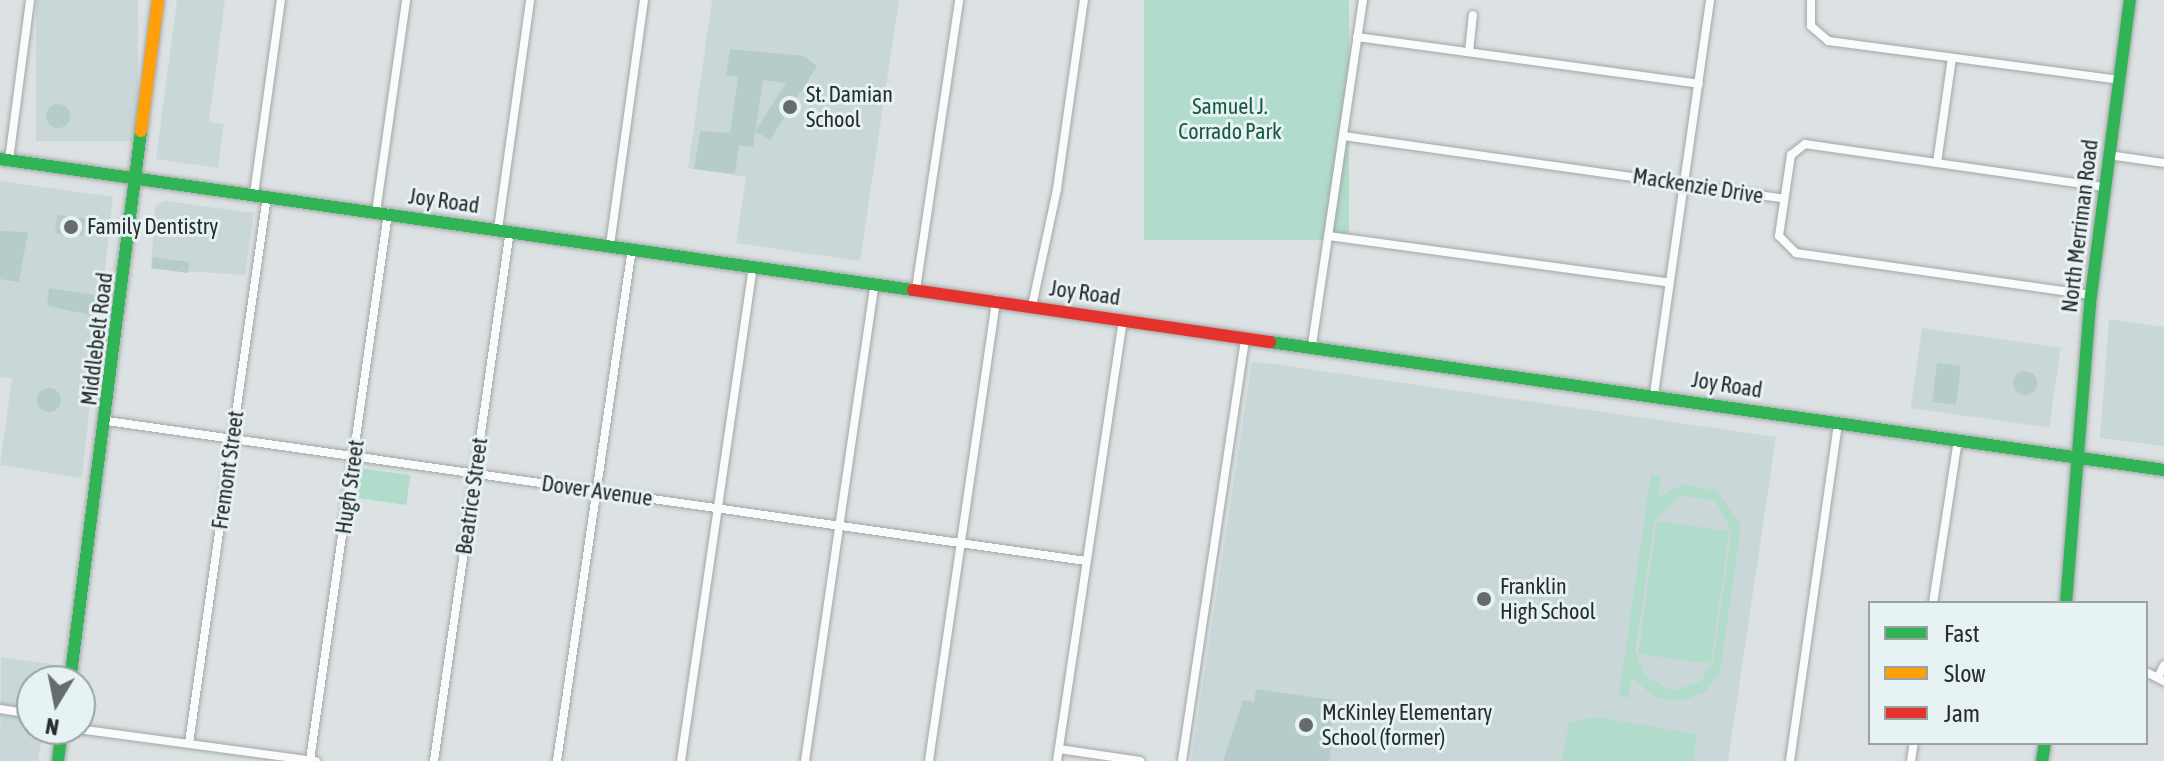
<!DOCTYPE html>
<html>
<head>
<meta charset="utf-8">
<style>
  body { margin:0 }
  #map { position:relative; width:2164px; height:761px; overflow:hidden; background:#dce2e3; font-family:"Asap Condensed",sans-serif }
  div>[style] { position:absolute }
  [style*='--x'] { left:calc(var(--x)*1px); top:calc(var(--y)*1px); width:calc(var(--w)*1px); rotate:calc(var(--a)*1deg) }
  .built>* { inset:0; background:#c9d7d9; transform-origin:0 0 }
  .green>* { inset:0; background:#b1dbca; transform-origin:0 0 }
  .building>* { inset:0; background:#b6ccca; transform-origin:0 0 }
  .round { border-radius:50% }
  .roads { filter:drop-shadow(0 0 2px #a2a6a6) drop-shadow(0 0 2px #a2a6a6) }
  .street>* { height:8px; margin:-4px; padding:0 4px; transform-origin:4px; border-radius:4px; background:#fafbfb }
  .fast>* { height:12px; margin:-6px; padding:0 6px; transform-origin:6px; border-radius:6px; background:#30b455 }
  .slow>* { height:12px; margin:-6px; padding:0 6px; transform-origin:6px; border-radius:6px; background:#ff9f0a }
  .jam>* { height:12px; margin:-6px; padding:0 6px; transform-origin:6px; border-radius:6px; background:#e5322d }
  .dots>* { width:22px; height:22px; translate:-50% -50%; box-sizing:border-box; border:4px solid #e6f2f3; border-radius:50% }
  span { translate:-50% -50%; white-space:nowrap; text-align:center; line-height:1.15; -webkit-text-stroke:6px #e6f2f3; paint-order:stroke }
  .poi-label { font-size:22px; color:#272c2c }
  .left { translate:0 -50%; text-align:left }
  .park-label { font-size:22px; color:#195941 }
  .street-label { font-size:22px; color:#272c2c }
  .legend { position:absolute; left:1868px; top:601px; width:280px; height:144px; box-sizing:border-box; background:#e6f2f3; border:2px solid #9aa3a3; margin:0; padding:10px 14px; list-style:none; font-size:24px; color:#272c2c }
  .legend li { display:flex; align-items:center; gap:16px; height:40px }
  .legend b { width:40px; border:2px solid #9aa3a3 }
  .north { position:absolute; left:16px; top:665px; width:80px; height:80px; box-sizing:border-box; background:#e6f2f3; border:2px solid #9aa3a3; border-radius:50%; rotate:190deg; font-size:22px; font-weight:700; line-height:32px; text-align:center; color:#272c2c }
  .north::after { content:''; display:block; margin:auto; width:28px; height:36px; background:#666c6c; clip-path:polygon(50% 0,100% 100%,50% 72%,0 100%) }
</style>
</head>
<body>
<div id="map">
  <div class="built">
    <div style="left:36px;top:0;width:102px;height:141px"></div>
    <div style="clip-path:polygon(177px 0,225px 0,209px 122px,224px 124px,218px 168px,156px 159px)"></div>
    <div style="clip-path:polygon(712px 0,899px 0,860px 261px,736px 243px,746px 177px,688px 168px)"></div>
    <div style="clip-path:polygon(0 181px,113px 197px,82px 478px,0 465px,12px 379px,0 377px)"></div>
    <div style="clip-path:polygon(165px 201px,254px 213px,245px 275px,151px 269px,155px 206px)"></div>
    <div style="clip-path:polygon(2109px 319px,2164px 327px,2164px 446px,2100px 438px)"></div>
    <div style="left:1922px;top:328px;width:140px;height:81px;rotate:8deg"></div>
    <div style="clip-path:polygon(1252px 361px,1776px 437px,1728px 761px,1191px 761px)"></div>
    <div style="clip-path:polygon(1px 657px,52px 664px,50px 681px,32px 681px,32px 729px,43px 729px,38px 761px,0 761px)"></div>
  </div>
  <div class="green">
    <div style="left:1144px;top:0;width:205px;height:240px"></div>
    <div style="left:359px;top:468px;width:52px;height:30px;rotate:8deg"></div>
    <div style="clip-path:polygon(evenodd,1651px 474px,1661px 476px,1658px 497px,1685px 484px,1717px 491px,1741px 525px,1720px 672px,1706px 691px,1683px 701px,1655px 698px,1632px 677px,1628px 698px,1619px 696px,1651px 474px,1681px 495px,1716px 502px,1732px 532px,1713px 662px,1701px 681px,1673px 691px,1645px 677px,1635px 650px,1654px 522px,1681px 495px)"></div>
    <div style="left:1657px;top:521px;width:73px;height:134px;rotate:8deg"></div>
    <div style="clip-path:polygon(1597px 717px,1697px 734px,1693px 761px,1562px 761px,1569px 723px)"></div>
  </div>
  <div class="building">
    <div style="clip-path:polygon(730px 49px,803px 56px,817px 66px,770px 140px,755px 131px,786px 83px,763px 80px,753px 147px,739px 145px,735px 174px,694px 169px,700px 131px,730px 133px,738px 77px,726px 75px)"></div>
    <div class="round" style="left:46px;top:104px;width:24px;height:24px"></div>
    <div style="left:57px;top:215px;width:28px;height:18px;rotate:6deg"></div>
    <div style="clip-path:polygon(0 231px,28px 232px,19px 282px,0 279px)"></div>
    <div style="left:153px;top:257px;width:37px;height:11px;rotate:8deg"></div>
    <div style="clip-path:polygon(49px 288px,100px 296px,101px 310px,97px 316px,47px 306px)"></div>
    <div style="left:1937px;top:363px;width:24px;height:39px;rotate:7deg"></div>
    <div class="round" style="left:2013px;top:371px;width:24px;height:24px"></div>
    <div class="round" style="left:37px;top:388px;width:24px;height:24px"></div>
    <div style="clip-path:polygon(1256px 689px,1333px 700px,1330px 761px,1223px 761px,1243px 700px,1254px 702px)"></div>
  </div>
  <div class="roads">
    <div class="street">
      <div style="--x:1811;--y:0;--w:26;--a:90"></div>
      <div style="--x:1811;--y:26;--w:23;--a:41"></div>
      <div style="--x:1828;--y:41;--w:294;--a:7.6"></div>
      <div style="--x:1357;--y:37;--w:345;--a:7.8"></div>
      <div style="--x:1469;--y:52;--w:37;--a:-84"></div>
      <div style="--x:1344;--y:136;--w:444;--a:8.1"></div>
      <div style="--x:2109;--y:155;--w:56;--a:8.3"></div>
      <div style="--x:9;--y:160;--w:161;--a:-82.5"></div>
      <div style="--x:1937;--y:163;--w:106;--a:-81.9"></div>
      <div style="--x:254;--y:194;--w:196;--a:-82.1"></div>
      <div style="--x:376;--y:212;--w:214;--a:-81.9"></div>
      <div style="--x:498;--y:229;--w:231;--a:-82"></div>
      <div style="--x:1329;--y:236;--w:344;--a:7.8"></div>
      <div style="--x:610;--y:245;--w:247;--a:-82.1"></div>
      <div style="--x:916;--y:289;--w:292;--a:-81.5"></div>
      <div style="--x:2091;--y:295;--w:298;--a:-171.9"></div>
      <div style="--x:1796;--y:253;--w:24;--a:-135"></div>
      <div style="--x:1779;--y:236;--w:82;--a:-81.6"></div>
      <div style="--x:1791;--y:155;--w:18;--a:-38"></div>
      <div style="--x:1805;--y:144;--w:302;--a:8.2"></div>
      <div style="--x:1032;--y:306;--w:120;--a:-77.9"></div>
      <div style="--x:1057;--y:189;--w:191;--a:-81.9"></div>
      <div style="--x:1312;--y:345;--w:349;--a:-81.6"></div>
      <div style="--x:1654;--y:394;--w:398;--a:-81.9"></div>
      <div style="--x:107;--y:421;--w:989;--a:8.14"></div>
      <div style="--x:1933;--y:603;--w:166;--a:-81.3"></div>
      <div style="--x:2146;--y:672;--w:20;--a:27"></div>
      <div style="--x:2158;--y:677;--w:13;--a:-63"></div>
      <div style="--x:0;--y:709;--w:32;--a:9"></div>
      <div style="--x:78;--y:729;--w:240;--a:7.7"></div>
      <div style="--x:189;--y:743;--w:553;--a:-81.88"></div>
      <div style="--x:1059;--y:749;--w:82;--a:8.4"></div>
      <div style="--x:310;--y:760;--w:553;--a:-81.88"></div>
      <div style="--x:434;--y:761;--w:536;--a:-81.85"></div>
      <div style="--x:557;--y:761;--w:518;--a:-81.68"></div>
      <div style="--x:681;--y:761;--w:500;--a:-81.72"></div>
      <div style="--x:805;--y:761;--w:483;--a:-81.7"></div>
      <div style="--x:929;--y:761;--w:466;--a:-81.7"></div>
      <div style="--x:1057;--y:761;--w:447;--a:-81.5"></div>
      <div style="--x:1182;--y:761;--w:429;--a:-81.5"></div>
      <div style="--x:1790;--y:761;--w:341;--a:-81.9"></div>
      <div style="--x:1911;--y:761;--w:18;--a:-81"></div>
    </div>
    <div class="fast">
      <div style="--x:0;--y:159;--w:922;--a:8.17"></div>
      <div style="--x:1270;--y:342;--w:903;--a:8.15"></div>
      <div style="--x:2066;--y:603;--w:309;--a:-85.4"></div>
      <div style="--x:2091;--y:295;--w:298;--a:-82.5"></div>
      <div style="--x:70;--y:681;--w:555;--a:-82.64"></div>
      <div style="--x:58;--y:761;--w:32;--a:-83"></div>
      <div style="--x:2042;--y:761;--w:18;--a:-81"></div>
    </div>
    <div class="slow">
      <div style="--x:141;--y:131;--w:132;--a:-82.6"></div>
    </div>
    <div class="jam">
      <div style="--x:913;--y:290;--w:361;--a:8.3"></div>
    </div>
  </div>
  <div class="dots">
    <div style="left:790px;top:107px;background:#666c6c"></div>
    <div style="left:71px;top:227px;background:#666c6c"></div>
    <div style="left:1484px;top:599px;background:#666c6c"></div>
    <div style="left:1306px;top:725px;background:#666c6c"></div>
  </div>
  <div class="poi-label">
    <span class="left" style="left:806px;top:107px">St. Damian<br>School</span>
    <span class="left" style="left:87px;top:227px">Family Dentistry</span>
    <span class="left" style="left:1500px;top:599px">Franklin<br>High School</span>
    <span class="left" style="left:1322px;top:725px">McKinley Elementary<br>School (former)</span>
  </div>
  <div class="park-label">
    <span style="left:1230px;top:119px">Samuel J.<br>Corrado Park</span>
  </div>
  <div class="street-label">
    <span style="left:1698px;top:186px;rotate:9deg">Mackenzie Drive</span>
    <span style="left:444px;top:201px;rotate:8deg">Joy Road</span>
    <span style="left:2080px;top:226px;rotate:-83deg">North Merriman Road</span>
    <span style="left:1085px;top:293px;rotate:8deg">Joy Road</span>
    <span style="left:97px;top:339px;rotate:-83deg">Middlebelt Road</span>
    <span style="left:1727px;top:385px;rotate:9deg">Joy Road</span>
    <span style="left:228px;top:470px;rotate:-82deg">Fremont Street</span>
    <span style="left:350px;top:487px;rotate:-82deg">Hugh Street</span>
    <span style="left:597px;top:491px;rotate:8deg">Dover Avenue</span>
    <span style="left:472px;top:496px;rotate:-82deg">Beatrice Street</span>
  </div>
  <ul class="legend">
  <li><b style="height:10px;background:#30b455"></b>Fast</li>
  <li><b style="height:10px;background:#ff9f0a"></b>Slow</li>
  <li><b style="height:10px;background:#e5322d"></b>Jam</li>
  </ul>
  <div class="north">N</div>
</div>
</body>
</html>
